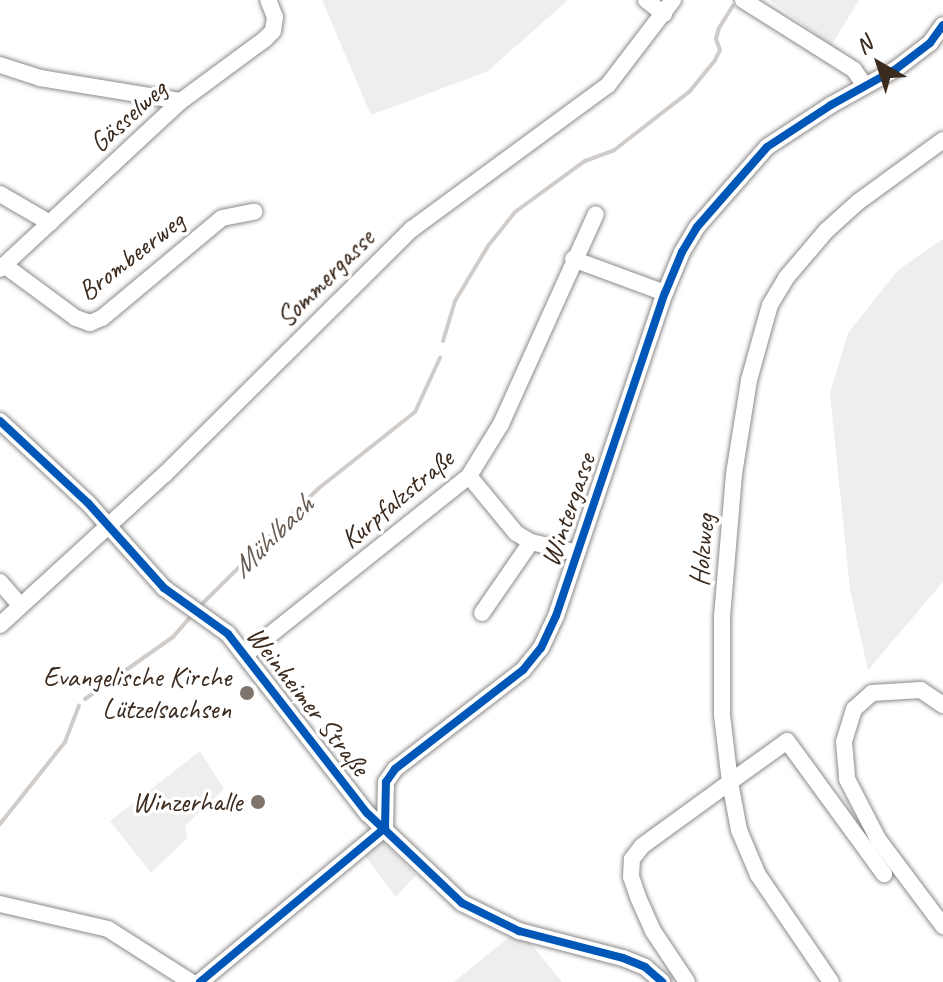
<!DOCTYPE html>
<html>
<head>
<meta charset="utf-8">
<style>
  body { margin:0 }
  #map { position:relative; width:943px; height:982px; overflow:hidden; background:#fff; font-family:Caveat,sans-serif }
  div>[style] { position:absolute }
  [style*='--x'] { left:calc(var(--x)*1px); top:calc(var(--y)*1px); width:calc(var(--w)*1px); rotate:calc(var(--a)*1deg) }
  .built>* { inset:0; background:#efeeed }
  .stream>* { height:4px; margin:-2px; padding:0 2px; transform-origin:2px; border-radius:2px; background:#d0ccca }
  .roads { filter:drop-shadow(0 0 2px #8e8b88) drop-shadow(0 0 2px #8e8b88) }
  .minor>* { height:16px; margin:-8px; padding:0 8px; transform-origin:8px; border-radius:8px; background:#fff }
  .cycleway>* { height:8px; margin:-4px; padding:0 4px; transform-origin:4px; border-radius:4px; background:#0057b8 }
  .dots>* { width:22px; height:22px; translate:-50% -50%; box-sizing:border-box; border:4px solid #fff; border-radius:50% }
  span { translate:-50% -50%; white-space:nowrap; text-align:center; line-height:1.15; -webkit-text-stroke:7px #fff; paint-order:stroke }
  .street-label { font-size:28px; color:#3b2a1e }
  .poi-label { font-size:28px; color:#3b2a1e }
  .right { translate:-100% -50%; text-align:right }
  .water-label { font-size:30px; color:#685b52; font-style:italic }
  .north { position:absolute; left:839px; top:24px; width:80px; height:80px; -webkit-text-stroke:6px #fff; paint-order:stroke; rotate:321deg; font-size:22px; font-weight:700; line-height:32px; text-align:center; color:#3b2a1e }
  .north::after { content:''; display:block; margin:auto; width:28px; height:36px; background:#3b2a1e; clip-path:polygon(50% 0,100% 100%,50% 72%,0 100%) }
</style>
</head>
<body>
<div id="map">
  <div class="built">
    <div style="clip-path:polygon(322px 0,568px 0,488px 71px,371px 115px)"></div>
    <div style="clip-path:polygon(770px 0,859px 0,831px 46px)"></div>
    <div style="clip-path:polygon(943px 239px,943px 582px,868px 670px,850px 590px,830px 393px,848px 333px,898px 270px)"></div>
    <div style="clip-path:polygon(200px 751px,224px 789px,185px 826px,187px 838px,151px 873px,110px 821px)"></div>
    <div style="clip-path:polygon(383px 842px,416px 875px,396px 897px,363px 853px,375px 843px)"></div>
    <div style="clip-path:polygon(519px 929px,562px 982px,454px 982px)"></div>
  </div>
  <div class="stream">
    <div style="--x:443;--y:341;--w:42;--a:-73.3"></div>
    <div style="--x:455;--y:301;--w:64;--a:-59"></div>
    <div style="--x:488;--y:246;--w:43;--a:-51.5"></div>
    <div style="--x:515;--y:212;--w:87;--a:-36.1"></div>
    <div style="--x:585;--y:161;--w:30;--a:-20"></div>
    <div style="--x:613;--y:151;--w:98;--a:-37.9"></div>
    <div style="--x:690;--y:91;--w:40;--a:-51"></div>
    <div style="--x:715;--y:60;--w:11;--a:-63"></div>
    <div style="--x:720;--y:50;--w:12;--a:-110"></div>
    <div style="--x:716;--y:39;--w:11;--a:-75"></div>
    <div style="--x:719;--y:28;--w:26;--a:-58"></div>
    <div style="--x:198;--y:608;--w:170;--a:-44.8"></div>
    <div style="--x:319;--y:488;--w:122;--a:-38.4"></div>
    <div style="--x:415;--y:412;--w:60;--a:-65.2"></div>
    <div style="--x:85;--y:699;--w:108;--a:-35.2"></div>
    <div style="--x:173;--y:637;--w:30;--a:-49"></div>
    <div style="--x:0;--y:824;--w:105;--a:-51.6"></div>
    <div style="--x:65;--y:742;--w:39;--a:-69"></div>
  </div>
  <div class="roads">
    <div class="minor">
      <div style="--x:646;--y:0;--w:23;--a:38"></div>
      <div style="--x:743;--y:0;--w:131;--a:32.2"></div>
      <div style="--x:854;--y:70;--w:19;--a:55"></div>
      <div style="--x:0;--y:65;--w:42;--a:18"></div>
      <div style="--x:40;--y:78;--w:143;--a:9.3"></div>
      <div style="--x:0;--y:194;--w:58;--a:30.1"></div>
      <div style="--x:573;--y:259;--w:98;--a:20.3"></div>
      <div style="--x:4;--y:265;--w:89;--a:36.4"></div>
      <div style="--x:76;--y:318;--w:15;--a:20"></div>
      <div style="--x:90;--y:323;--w:13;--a:-23"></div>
      <div style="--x:102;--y:318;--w:156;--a:-39.8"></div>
      <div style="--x:222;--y:218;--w:33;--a:-11"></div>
      <div style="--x:0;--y:269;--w:247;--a:-42.9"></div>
      <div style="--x:181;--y:101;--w:104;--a:-36.4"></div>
      <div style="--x:265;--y:39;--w:11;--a:-45"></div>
      <div style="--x:273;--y:31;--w:14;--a:-82"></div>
      <div style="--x:275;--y:17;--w:18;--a:-112"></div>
      <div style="--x:0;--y:421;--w:120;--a:43"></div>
      <div style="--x:88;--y:503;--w:114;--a:48.2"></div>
      <div style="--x:164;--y:588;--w:79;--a:35.7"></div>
      <div style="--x:228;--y:634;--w:227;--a:52.2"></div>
      <div style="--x:367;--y:813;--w:131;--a:43.5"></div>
      <div style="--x:462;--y:903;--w:64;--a:26.2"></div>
      <div style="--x:519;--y:931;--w:107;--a:14.6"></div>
      <div style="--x:623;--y:958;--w:24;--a:22"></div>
      <div style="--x:645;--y:967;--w:23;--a:41"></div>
      <div style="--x:469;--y:476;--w:74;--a:50.5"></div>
      <div style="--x:516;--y:533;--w:17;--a:31"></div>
      <div style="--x:531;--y:542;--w:47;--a:13.4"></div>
      <div style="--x:0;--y:582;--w:29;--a:49"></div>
      <div style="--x:482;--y:613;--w:86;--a:-55.4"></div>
      <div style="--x:0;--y:625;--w:224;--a:-42.5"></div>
      <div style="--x:165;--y:474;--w:348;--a:-44.8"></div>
      <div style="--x:412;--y:229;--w:243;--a:-36.3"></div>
      <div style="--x:608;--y:85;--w:107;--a:-52.6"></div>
      <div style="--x:246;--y:654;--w:285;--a:-38.6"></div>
      <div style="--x:469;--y:476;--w:61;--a:-58.4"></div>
      <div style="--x:501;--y:424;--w:230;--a:-65.7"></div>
      <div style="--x:943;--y:705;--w:27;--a:-146"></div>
      <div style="--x:921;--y:690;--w:49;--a:176.5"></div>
      <div style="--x:872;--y:693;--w:24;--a:138"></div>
      <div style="--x:854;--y:709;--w:34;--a:107"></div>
      <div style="--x:844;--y:742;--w:37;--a:85"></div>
      <div style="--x:847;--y:779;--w:68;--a:62.7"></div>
      <div style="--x:878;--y:839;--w:109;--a:53.2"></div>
      <div style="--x:0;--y:904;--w:111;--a:13"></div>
      <div style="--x:108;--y:929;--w:98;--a:32.6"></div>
      <div style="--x:200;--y:982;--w:241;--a:-39.8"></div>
      <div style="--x:385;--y:828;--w:46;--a:-88.8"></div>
      <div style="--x:386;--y:782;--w:16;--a:-55"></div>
      <div style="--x:395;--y:769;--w:162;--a:-37.7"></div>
      <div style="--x:523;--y:670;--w:28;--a:-51"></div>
      <div style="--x:541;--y:648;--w:35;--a:-65"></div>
      <div style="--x:556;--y:616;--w:341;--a:-71.4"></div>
      <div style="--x:665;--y:293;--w:44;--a:-67.5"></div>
      <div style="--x:682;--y:252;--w:29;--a:-59"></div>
      <div style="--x:697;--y:227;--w:106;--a:-48.8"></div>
      <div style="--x:767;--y:147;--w:77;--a:-33.3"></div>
      <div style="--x:831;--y:105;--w:74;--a:-29"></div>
      <div style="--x:896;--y:69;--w:43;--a:-37.4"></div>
      <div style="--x:930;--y:43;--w:22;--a:-54"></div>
      <div style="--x:687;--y:982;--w:61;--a:-123.7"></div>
      <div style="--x:653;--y:931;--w:37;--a:-114"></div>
      <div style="--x:638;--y:897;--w:21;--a:-109"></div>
      <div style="--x:631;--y:877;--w:18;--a:-87"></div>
      <div style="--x:632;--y:859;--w:16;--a:-52"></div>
      <div style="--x:642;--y:846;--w:109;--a:-36"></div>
      <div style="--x:730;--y:782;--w:67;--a:-96.8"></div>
      <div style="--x:722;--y:715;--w:98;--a:-90"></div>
      <div style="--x:722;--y:617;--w:144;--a:-85.2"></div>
      <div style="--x:734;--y:474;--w:95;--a:-80.9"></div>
      <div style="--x:749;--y:380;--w:78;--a:-74.4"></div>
      <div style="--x:770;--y:305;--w:31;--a:-59"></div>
      <div style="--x:786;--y:278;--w:62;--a:-49.6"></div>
      <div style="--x:826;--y:231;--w:43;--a:-42.2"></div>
      <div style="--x:858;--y:202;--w:105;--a:-36.1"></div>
      <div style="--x:831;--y:982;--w:130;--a:-124.3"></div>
      <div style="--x:758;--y:875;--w:49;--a:-112.9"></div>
      <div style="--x:739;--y:830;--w:49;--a:-100.6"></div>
      <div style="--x:730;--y:782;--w:70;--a:-35.7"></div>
      <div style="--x:787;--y:741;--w:165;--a:53.9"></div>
    </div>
  </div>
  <div class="cycleway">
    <div style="--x:0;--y:421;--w:120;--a:43"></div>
    <div style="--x:88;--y:503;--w:114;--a:48.2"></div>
    <div style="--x:164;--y:588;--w:79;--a:35.7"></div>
    <div style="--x:228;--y:634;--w:227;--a:52.2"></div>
    <div style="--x:367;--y:813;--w:131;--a:43.5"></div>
    <div style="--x:462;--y:903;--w:64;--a:26.2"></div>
    <div style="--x:519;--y:931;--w:107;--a:14.6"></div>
    <div style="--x:623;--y:958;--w:24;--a:22"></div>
    <div style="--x:645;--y:967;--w:23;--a:41"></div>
    <div style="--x:200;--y:982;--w:241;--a:-39.8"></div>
    <div style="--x:385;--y:828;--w:46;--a:-88.8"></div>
    <div style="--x:386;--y:782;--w:16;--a:-55"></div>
    <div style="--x:395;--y:769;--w:162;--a:-37.7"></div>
    <div style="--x:523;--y:670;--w:28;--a:-51"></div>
    <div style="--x:541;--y:648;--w:35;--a:-65"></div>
    <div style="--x:556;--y:616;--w:341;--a:-71.4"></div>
    <div style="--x:665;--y:293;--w:44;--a:-67.5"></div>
    <div style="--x:682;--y:252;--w:29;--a:-59"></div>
    <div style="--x:697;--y:227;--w:106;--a:-48.8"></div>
    <div style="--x:767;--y:147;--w:77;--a:-33.3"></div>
    <div style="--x:831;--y:105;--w:74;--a:-29"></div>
    <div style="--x:896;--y:69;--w:43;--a:-37.4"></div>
    <div style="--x:930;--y:43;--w:22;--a:-54"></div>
  </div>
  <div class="dots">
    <div style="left:247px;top:693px;background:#80756d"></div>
    <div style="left:258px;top:802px;background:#80756d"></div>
  </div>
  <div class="street-label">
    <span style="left:128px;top:116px;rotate:-42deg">Gässelweg</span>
    <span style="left:131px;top:256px;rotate:-38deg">Brombeerweg</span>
    <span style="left:325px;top:278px;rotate:-45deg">Sommergasse</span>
    <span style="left:397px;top:499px;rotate:-40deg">Kurpfalzstraße</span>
    <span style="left:568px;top:510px;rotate:-71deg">Wintergasse</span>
    <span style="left:702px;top:550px;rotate:-85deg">Holzweg</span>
    <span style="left:308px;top:701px;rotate:52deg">Weinheimer Straße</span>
  </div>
  <div class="poi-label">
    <span class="right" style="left:231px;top:693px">Evangelische Kirche<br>Lützelsachsen</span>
    <span class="right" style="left:242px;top:802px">Winzerhalle</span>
  </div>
  <div class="water-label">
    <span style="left:272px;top:536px;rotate:-45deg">Mühlbach</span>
  </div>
  <div class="north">N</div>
</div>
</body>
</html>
